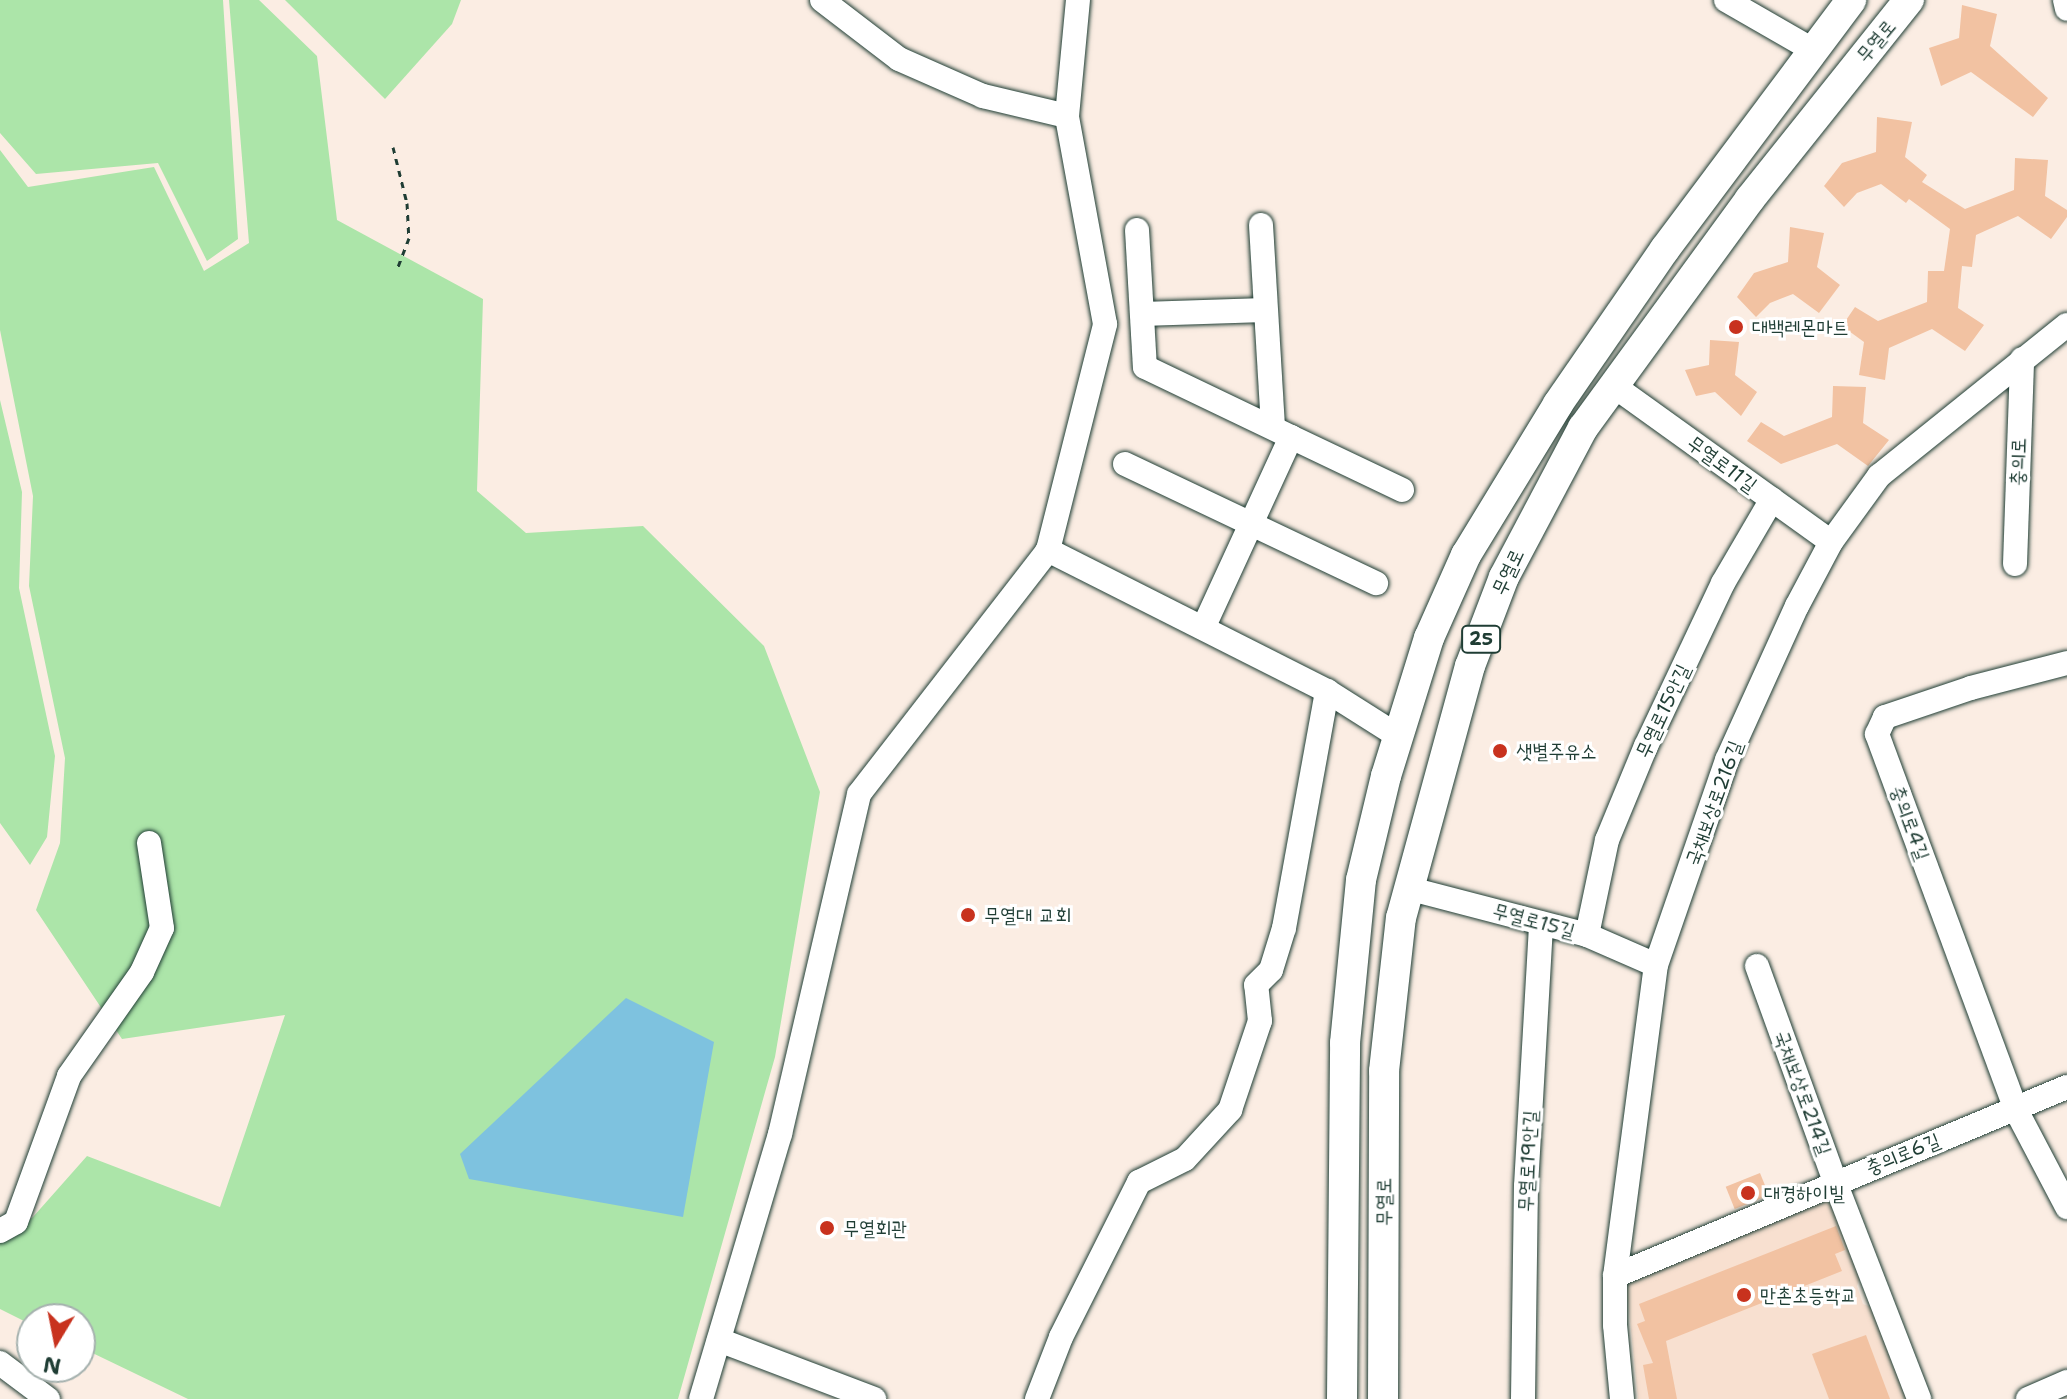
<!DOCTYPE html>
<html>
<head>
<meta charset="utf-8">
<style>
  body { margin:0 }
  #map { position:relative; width:2067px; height:1399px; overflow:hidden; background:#fbede3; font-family:"Shantell Sans","Poor Story",sans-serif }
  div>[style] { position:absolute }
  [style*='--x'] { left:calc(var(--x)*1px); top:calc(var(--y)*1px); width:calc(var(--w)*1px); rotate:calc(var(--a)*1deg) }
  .built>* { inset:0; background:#f8e0d0 }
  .green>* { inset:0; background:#ace5a9 }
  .water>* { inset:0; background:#7ec2df }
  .building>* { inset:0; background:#f2c2a2; transform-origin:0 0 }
  .path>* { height:3px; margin-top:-1.5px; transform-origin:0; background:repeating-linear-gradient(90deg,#1f3d34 0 6px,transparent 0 12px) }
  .roads { filter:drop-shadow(0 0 2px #1f3d34) drop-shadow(0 0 2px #1f3d34) }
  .minor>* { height:24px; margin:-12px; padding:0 12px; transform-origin:12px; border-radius:12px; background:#fff }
  .major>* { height:30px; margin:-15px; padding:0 15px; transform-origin:15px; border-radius:15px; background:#fff }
  .dots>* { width:22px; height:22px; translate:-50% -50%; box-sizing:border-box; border:4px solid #fff; border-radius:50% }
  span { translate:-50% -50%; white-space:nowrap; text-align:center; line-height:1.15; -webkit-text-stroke:6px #fff; paint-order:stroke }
  .shield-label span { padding:2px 6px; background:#fff; border:2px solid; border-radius:6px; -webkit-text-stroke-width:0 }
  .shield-label { font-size:18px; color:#1f3d34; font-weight:700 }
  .street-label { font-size:20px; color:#1f3d34 }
  .poi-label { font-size:20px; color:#1f3d34 }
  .left { translate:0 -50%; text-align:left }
  .north { position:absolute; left:16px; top:1303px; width:80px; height:80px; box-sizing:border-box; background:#fff; border:2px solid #a5b1ae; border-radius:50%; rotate:190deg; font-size:22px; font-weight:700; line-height:32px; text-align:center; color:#1f3d34 }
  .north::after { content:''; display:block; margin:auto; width:28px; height:36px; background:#c8321e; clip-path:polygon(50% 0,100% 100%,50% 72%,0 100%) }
</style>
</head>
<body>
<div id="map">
  <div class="built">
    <div style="clip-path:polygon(1821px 1197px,1834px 1203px,1861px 1274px,1857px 1286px,1863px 1304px,1874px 1308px,1907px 1399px,1638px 1399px,1626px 1281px)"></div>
  </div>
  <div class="green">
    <div style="clip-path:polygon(0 0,223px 0,238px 239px,207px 261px,158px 163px,36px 174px,0 133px)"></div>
    <div style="clip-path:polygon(229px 0,259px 0,317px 56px,337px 220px,483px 299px,477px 491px,526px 533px,643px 526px,764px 646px,820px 792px,775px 1057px,678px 1399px,188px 1399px,80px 1347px,80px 1319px,32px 1319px,32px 1325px,0 1309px,0 1243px,33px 1217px,87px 1156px,220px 1207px,285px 1015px,122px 1039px,36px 910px,60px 843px,65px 758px,29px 586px,33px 496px,0 330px,0 150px,28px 187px,154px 167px,204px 271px,249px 243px)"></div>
    <div style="clip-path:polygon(285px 0,461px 0,452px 24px,385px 99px)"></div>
    <div style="clip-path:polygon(0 400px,22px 492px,19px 588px,55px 756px,47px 837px,30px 865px,0 823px)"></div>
  </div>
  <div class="water">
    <div style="clip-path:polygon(626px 998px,714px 1042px,683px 1217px,469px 1179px,460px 1154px)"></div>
  </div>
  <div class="building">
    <div style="clip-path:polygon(1962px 5px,1997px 14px,1990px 46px,2048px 98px,2033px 117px,1971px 72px,1941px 86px,1929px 48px,1959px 38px)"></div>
    <div style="clip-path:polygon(1877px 117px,1912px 122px,1905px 157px,1927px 175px,1922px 182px,1965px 209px,2014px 190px,2015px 158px,2048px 160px,2045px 196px,2067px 210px,2067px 217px,2051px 239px,2018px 216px,1976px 235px,1972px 267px,1962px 266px,1958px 308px,1984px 325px,1965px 351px,1932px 329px,1889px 348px,1885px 380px,1859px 375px,1864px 342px,1842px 326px,1855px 307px,1878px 321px,1927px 302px,1928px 271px,1944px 271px,1950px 229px,1909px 199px,1906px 203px,1881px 184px,1857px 193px,1844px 207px,1824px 186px,1842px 163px,1876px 152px)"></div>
    <div style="clip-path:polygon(1790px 227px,1824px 233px,1817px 267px,1840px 285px,1819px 313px,1793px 294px,1770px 303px,1756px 317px,1737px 297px,1754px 273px,1788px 262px)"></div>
    <div style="clip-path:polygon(1710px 340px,1739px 342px,1735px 375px,1757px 392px,1741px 416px,1715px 392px,1696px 396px,1685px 370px,1709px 365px)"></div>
    <div style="clip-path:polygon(1833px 386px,1866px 387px,1863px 423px,1889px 440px,1868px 466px,1837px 444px,1781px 464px,1747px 441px,1761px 422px,1784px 436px,1832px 417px)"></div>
    <div style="left:1760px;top:1173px;width:24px;height:37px;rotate:68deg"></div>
    <div style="clip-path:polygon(1836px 1226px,1845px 1250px,1835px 1254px,1842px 1271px,1666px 1341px,1677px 1399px,1649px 1399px,1643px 1365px,1653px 1363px,1637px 1324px,1645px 1321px,1639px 1304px)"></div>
    <div style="clip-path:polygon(1866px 1335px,1890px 1399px,1829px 1399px,1812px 1354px)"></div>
  </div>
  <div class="path">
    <div style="--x:393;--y:147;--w:58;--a:76"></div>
    <div style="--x:407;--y:203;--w:35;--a:87"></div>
    <div style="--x:409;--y:238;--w:31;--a:111"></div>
  </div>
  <div class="roads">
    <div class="minor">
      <div style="--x:822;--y:0;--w:97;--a:37.5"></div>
      <div style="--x:899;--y:59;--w:92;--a:23.8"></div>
      <div style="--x:983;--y:96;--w:86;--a:13.4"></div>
      <div style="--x:1726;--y:0;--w:100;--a:29.9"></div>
      <div style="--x:2065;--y:0;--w:9;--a:77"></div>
      <div style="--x:1261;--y:225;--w:202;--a:86.6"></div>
      <div style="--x:1137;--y:230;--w:137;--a:86.7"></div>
      <div style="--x:1145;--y:367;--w:162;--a:25.6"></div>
      <div style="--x:1291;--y:437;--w:210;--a:114.7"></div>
      <div style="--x:1142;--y:314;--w:123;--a:-1.9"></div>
      <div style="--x:1614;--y:386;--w:267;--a:35.7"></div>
      <div style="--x:1291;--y:437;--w:123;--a:25.5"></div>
      <div style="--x:1125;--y:464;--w:278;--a:25.4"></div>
      <div style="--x:2015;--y:564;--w:205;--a:-88"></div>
      <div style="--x:2067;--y:663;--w:99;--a:165.4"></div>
      <div style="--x:1971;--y:688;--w:91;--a:161.4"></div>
      <div style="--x:1885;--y:717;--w:19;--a:115"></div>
      <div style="--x:1877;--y:734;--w:399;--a:69.7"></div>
      <div style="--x:2015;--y:1108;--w:112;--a:62.3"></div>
      <div style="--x:1327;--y:691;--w:84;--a:32.4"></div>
      <div style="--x:1407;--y:888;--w:186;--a:14.6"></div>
      <div style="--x:1587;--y:935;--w:75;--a:23.5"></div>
      <div style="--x:1587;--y:935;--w:97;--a:-78.1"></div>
      <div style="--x:1607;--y:840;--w:102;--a:-67.5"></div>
      <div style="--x:1646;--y:746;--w:180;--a:-64.7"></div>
      <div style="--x:1723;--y:583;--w:97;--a:-59.7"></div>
      <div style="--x:1757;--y:966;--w:230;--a:70.1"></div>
      <div style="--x:1835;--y:1182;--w:233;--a:68.8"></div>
      <div style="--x:0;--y:1231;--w:18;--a:-29"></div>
      <div style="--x:16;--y:1222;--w:155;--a:-70"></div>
      <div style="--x:69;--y:1076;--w:127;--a:-54.9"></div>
      <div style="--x:142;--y:972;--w:48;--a:-65.6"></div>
      <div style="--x:162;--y:928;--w:86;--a:-98.7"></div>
      <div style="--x:1615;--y:1276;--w:490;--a:-22.7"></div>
      <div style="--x:719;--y:1340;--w:166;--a:20.8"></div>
      <div style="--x:0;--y:1363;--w:60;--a:36.9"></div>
      <div style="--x:701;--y:1399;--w:277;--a:-73.4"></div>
      <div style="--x:780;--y:1134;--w:349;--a:-76.9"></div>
      <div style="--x:859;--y:794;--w:309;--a:-52.2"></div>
      <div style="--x:1048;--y:550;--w:233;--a:-75.8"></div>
      <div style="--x:1105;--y:324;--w:211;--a:-100.4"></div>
      <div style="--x:1067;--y:116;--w:117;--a:-84.6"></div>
      <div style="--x:1037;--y:1399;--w:66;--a:-68.8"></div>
      <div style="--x:1061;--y:1337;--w:174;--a:-63.3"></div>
      <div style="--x:1139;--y:1182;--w:51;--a:-26.6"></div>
      <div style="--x:1185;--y:1159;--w:67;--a:-47.4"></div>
      <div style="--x:1230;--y:1110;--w:94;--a:-71.4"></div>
      <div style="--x:1260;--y:1021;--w:36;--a:-96"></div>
      <div style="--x:1256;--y:985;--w:21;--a:-45"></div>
      <div style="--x:1271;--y:970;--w:44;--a:-72.8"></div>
      <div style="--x:1284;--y:928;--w:241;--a:-79.7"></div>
      <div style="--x:1327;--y:691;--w:313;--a:-153.2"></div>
      <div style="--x:1523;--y:1399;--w:213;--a:-89.2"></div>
      <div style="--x:1526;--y:1186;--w:263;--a:-86.7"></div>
      <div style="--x:1622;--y:1399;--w:74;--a:-95.4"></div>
      <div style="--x:1615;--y:1325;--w:49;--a:-90"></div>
      <div style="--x:1615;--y:1276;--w:314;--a:-82.5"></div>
      <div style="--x:1656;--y:965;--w:217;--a:-70.9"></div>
      <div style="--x:1727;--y:760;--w:169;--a:-65.6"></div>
      <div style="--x:1797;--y:606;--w:72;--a:-62"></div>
      <div style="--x:1831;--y:542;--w:82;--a:-54"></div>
      <div style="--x:1879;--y:476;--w:241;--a:-38.8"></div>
      <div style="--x:2028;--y:1399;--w:43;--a:-23.6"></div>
    </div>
    <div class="major">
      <div style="--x:1342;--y:1399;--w:356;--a:-89.5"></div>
      <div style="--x:1345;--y:1043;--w:164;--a:-84.4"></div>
      <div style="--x:1361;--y:880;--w:107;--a:-76.5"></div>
      <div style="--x:1386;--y:776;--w:145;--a:-72.7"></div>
      <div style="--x:1429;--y:638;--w:91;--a:-66"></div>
      <div style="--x:1466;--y:555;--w:177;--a:-58.6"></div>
      <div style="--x:1558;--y:404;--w:188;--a:-55.4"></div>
      <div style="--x:1665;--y:249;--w:311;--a:-53.2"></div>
      <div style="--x:1383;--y:1399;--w:328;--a:-89.8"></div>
      <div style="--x:1384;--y:1071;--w:154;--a:-83.7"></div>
      <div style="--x:1401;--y:918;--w:261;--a:-74.7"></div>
      <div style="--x:1470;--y:666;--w:95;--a:-69.1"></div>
      <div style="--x:1504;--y:577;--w:169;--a:-62.1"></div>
      <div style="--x:1583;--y:428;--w:283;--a:-53.9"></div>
      <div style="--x:1750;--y:199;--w:255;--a:-51.4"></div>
    </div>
  </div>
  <div class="dots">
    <div style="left:1736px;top:327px;background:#c8321e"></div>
    <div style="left:1500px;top:751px;background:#c8321e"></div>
    <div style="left:968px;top:915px;background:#c8321e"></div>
    <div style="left:1748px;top:1193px;background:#c8321e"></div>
    <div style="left:827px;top:1228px;background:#c8321e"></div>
    <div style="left:1744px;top:1295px;background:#c8321e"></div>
  </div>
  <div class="shield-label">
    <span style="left:1481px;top:639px">25</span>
  </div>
  <div class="street-label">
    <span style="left:1876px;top:41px;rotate:-50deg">무열로</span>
    <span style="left:2018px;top:462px;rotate:-88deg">충의로</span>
    <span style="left:1722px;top:464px;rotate:36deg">무열로11길</span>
    <span style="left:1508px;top:572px;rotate:-65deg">무열로</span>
    <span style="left:1663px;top:711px;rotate:-65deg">무열로15안길</span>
    <span style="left:1714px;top:803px;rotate:-70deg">국채보상로216길</span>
    <span style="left:1910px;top:823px;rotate:70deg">충의로4길</span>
    <span style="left:1534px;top:921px;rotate:15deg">무열로15길</span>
    <span style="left:1803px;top:1093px;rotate:70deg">국채보상로214길</span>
    <span style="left:1903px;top:1154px;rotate:-22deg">충의로6길</span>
    <span style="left:1528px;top:1161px;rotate:-87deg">무열로19안길</span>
    <span style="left:1384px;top:1202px;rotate:-90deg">무열로</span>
  </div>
  <div class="poi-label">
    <span class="left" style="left:1752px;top:327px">대백레몬마트</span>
    <span class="left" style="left:1516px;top:751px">샛별주유소</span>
    <span class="left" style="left:984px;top:915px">무열대 교회</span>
    <span class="left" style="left:1764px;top:1193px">대경하이빌</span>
    <span class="left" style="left:843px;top:1228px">무열회관</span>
    <span class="left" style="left:1760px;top:1295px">만촌초등학교</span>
  </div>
  <div class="north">N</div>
</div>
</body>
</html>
